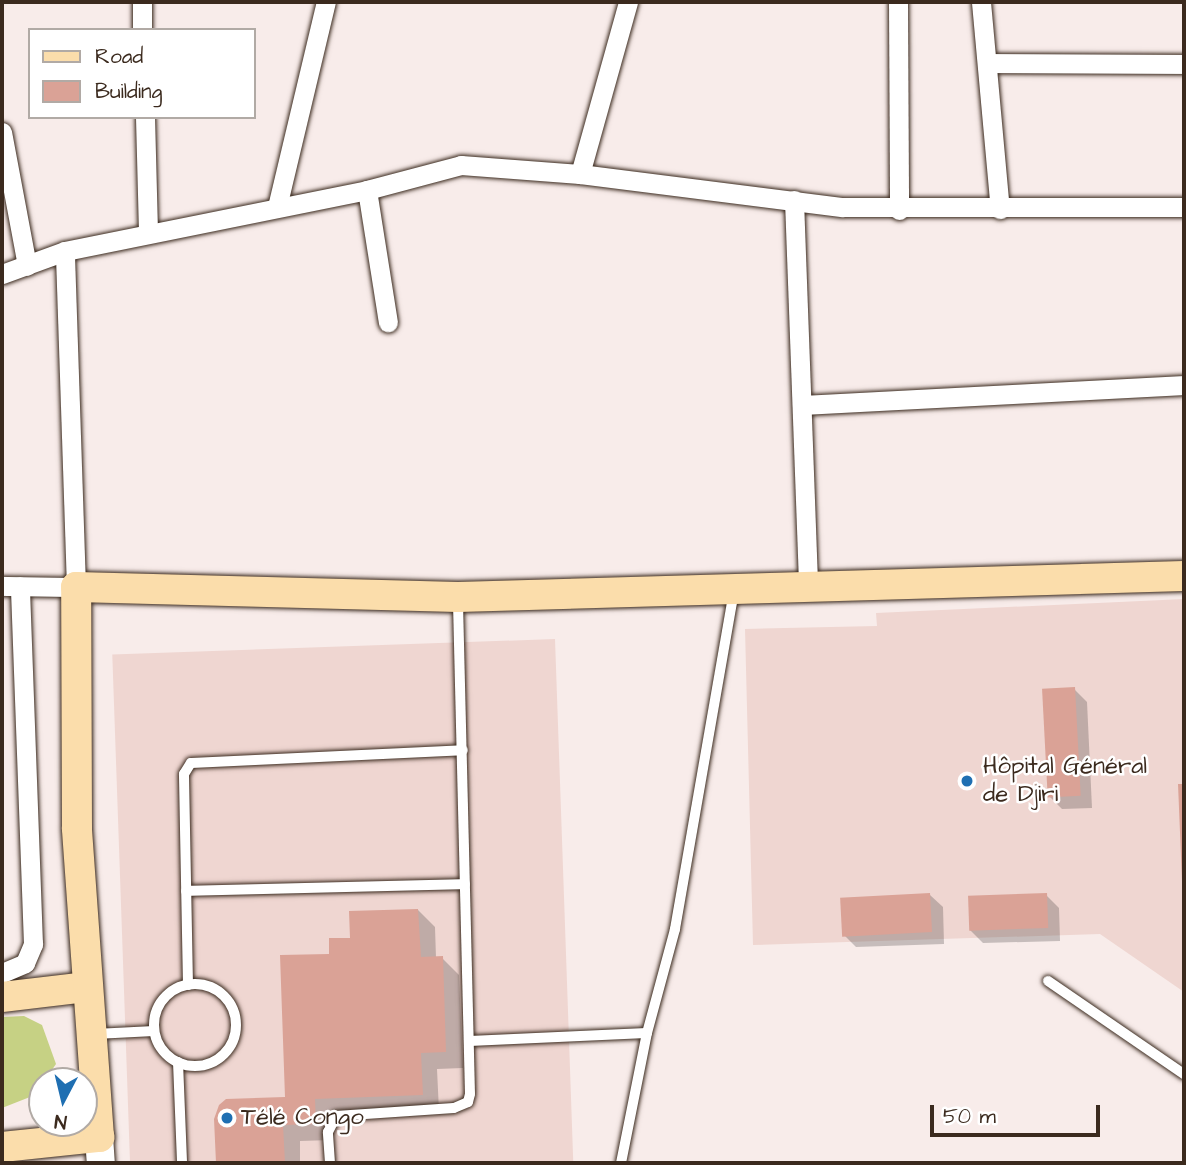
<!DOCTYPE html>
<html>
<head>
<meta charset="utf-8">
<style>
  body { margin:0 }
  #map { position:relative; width:1186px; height:1165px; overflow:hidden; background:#f8ecea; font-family:"Architects Daughter",sans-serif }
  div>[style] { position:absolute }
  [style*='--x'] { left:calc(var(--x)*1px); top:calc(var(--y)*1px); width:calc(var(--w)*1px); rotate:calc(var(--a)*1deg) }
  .built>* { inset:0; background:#efd6d1; transform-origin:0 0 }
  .green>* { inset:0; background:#c6d184 }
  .shadow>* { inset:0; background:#0003 }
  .building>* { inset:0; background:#daa296; transform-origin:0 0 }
  .roads { filter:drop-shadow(0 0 2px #3b2a1e) drop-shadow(0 0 2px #3b2a1e) }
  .lane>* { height:10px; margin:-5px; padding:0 5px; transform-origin:5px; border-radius:5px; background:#fff }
  .lane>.ring { margin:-5px; padding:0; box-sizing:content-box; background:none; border:10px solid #fff; border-radius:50% }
  .street>* { height:19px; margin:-9.5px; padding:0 9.5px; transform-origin:9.5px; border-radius:9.5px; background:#fff }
  .secondary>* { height:28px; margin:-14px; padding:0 14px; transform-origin:14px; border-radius:14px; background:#fff }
  .primary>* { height:30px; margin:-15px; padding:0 15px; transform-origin:15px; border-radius:15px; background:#fbddab }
  .dots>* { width:19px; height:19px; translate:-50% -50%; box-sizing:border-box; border:4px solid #fff; border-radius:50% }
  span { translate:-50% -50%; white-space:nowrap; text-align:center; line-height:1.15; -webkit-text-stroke:5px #fff; paint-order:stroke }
  .poi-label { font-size:24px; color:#3b2a1e }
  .left { translate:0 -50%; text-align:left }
  .frame { position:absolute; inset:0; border:4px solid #3b2a1e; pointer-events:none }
  .legend { position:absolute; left:28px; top:28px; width:228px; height:91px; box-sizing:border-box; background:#fff; border:2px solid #b1aaa5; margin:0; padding:9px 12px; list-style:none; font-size:21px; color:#3b2a1e }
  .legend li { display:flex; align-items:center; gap:14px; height:35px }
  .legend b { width:35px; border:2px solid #b1aaa5 }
  .north { position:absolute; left:28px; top:1067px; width:70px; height:70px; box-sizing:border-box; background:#fff; border:2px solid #b1aaa5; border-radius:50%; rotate:187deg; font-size:19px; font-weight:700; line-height:28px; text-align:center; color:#3b2a1e }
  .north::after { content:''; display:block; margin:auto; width:24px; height:32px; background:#1f6fb2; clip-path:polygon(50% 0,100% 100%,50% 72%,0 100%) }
  .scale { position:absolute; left:930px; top:1105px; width:170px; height:32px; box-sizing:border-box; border:4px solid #3b2a1e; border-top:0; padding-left:9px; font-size:21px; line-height:24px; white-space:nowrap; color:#3b2a1e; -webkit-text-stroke:5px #fff; paint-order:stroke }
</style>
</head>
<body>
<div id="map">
  <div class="built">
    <div style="clip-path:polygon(1184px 599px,1184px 992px,1100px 934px,753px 945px,745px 629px,877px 626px,876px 613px)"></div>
    <div style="left:555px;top:639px;width:524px;height:443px;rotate:88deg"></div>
  </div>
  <div class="green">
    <div style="clip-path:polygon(24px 1016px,42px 1025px,56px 1064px,35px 1095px,2px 1108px,2px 1017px)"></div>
  </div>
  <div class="shadow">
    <div style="clip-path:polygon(1074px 689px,1087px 702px,1092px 808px,1062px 809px,1049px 796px)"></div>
    <div style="clip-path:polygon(1180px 786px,1184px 786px,1184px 894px)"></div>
    <div style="clip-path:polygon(930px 895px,943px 907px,944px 944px,856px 947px,843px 934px)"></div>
    <div style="clip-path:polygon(1046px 895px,1059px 908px,1060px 941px,983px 943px,970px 930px)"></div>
    <div style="clip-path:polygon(418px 910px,435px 927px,436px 958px,442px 958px,459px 975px,463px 1068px,437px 1069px,439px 1111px,332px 1115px,332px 1140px,300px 1141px,300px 1163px,218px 1163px,216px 1119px,286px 1099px,331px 955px,352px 939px)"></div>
  </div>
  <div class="building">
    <div style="left:1075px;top:687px;width:109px;height:33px;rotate:87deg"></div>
    <div style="clip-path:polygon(1178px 784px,1184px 784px,1184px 881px,1182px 881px)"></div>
    <div style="left:930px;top:893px;width:39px;height:90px;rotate:87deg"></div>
    <div style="left:1047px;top:893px;width:35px;height:79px;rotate:88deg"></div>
    <div style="clip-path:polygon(418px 909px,421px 957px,443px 956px,446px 1052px,421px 1053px,423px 1095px,315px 1099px,316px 1124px,283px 1125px,285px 1163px,216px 1163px,214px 1119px,219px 1105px,226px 1099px,285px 1097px,280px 955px,329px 954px,329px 938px,350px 938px,349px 911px)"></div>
  </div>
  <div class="roads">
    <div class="lane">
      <div style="--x:186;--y:891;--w:279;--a:-1.4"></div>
      <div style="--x:1048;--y:981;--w:165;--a:34.4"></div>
      <div class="ring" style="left:154px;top:984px;width:72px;height:72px"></div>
      <div style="--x:188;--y:985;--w:211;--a:-91.1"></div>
      <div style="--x:184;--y:774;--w:13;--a:-58"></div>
      <div style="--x:191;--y:763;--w:272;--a:-2.7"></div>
      <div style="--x:95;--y:1034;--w:59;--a:-2.9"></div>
      <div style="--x:469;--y:1041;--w:178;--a:-2.6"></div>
      <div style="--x:178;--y:1062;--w:101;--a:87.7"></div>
      <div style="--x:330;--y:1163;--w:31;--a:-94"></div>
      <div style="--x:328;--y:1132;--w:18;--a:-63"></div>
      <div style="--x:336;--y:1116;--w:118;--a:-3.9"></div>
      <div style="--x:454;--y:1108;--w:15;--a:-23"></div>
      <div style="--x:468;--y:1102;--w:8;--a:-76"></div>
      <div style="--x:470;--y:1094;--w:493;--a:-91.4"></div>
      <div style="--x:621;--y:1163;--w:133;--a:-78.7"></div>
      <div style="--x:647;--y:1033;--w:108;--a:-74.9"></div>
      <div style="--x:675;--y:929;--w:342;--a:-80.1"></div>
    </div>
    <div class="street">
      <div style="--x:142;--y:2;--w:28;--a:90"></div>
      <div style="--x:898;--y:2;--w:208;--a:89.7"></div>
      <div style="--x:981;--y:2;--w:208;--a:84.8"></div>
      <div style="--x:989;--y:63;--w:195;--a:0.3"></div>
      <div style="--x:145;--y:117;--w:116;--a:88.5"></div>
      <div style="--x:2;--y:132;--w:136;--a:79.4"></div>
      <div style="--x:580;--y:174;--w:179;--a:-74.4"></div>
      <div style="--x:367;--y:190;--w:134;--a:81"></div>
      <div style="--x:794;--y:200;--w:389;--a:87.9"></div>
      <div style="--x:277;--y:207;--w:211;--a:-76.6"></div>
      <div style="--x:2;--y:274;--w:67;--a:-20.1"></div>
      <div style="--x:65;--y:251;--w:308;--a:-11.4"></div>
      <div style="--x:367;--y:190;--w:97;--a:-14.9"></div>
      <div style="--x:461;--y:165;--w:119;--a:4.3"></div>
      <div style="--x:580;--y:174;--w:265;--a:7.2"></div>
      <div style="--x:843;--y:207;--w:341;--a:0"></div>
      <div style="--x:802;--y:405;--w:383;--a:-3"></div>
      <div style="--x:2;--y:586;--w:74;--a:0.8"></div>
      <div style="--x:76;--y:587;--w:336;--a:-91.9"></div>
      <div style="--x:2;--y:973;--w:25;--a:-23"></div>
      <div style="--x:25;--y:963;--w:21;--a:-67"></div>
      <div style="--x:33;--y:944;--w:358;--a:-92.1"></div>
    </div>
    <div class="secondary">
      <div style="--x:99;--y:1137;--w:26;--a:86"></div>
    </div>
    <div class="primary">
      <div style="--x:2;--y:997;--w:86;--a:-6.7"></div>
      <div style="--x:2;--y:1147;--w:98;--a:-5.9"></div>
      <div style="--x:99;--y:1137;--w:310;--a:-94.1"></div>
      <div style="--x:77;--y:828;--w:241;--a:-90.2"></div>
      <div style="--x:76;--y:587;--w:382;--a:1.5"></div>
      <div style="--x:458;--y:597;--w:726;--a:-1.66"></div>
    </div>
  </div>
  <div class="dots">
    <div style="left:967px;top:781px;background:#1f6fb2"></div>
    <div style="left:227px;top:1118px;background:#1f6fb2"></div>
  </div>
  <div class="poi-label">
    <span class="left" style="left:983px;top:781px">Hôpital Général<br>de Djiri</span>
    <span class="left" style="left:241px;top:1118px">Télé Congo</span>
  </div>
  <div class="frame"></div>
  <ul class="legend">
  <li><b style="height:9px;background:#fbddab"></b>Road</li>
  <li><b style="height:19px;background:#daa296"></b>Building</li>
  </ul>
  <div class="north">N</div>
  <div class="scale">50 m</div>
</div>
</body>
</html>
